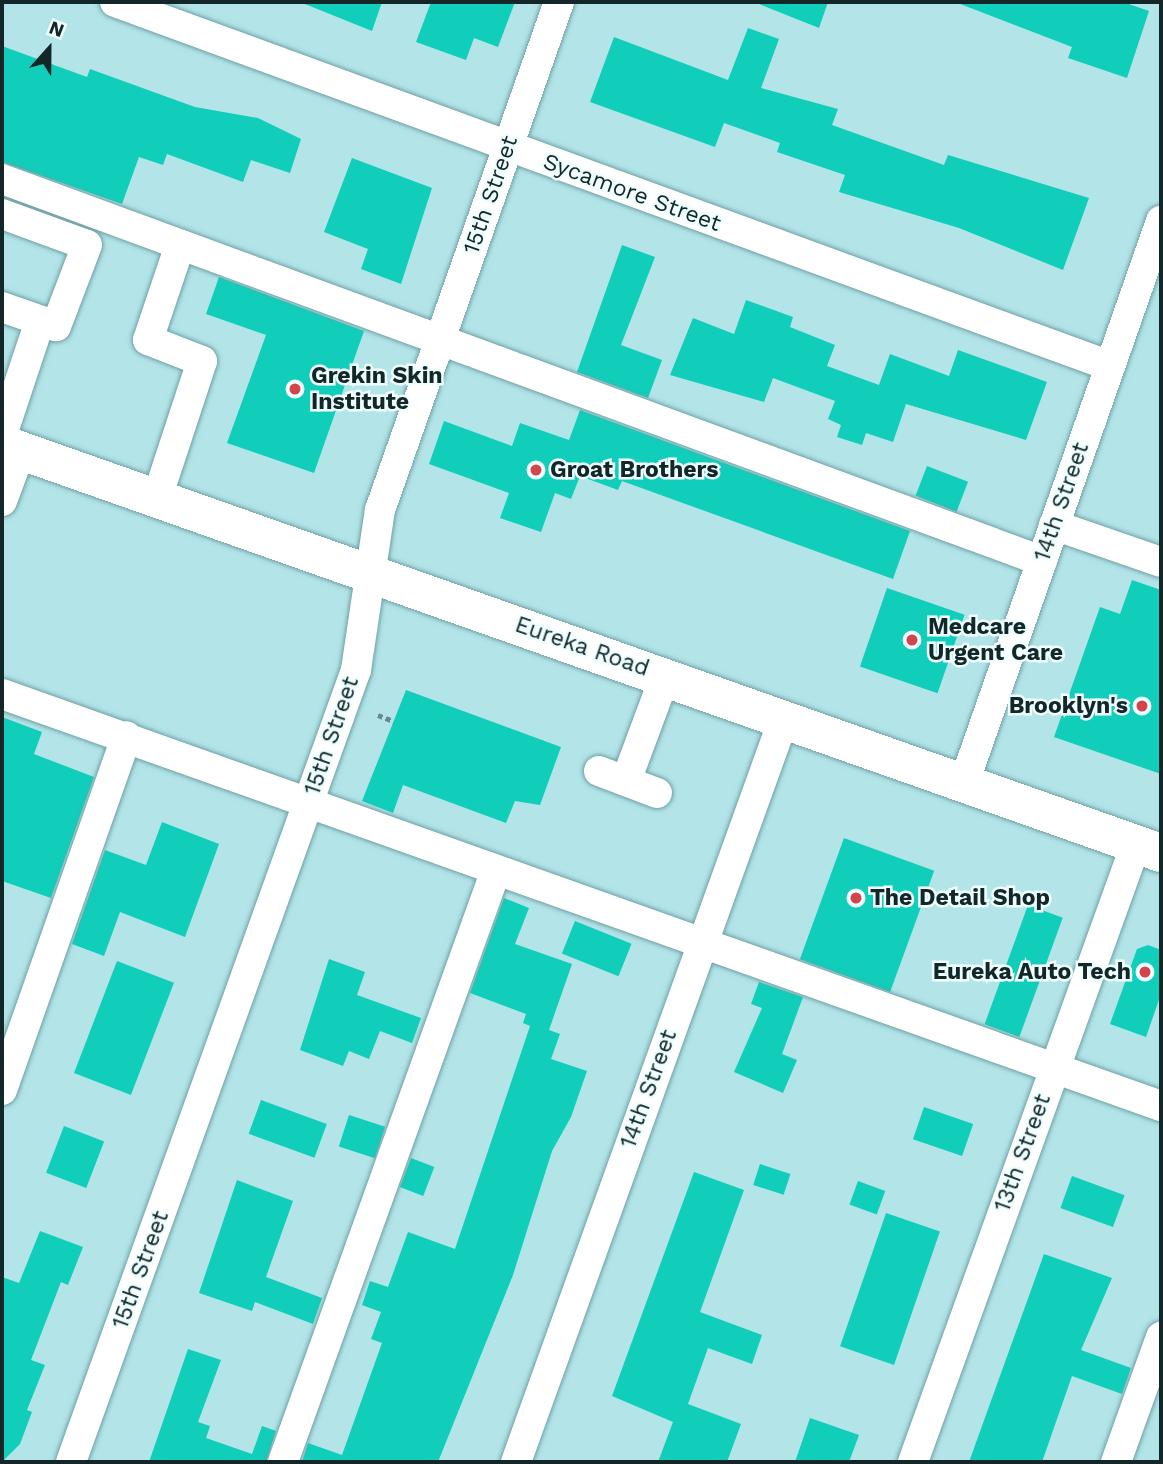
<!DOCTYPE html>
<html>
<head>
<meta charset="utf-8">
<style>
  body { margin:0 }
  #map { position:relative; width:1163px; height:1464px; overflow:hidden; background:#b2e4e8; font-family:"Work Sans",sans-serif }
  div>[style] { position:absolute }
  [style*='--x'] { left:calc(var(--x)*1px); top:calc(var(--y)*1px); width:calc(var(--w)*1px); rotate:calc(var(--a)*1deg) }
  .building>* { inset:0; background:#10ceba; transform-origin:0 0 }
  .path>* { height:4.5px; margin-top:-2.25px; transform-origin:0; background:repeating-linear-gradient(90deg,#65898c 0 5px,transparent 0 8.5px) }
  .roads { filter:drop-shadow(0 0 2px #6fa0a4) drop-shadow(0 0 2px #6fa0a4) }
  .minor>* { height:30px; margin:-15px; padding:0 15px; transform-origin:15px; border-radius:15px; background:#fff }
  .major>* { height:38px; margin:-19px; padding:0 19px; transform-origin:19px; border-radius:19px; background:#fff }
  .dots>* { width:19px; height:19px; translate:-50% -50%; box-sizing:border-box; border:4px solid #effeff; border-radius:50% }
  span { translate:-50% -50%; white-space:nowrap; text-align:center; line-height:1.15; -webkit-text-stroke:5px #effeff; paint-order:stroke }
  .street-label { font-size:23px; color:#132729 }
  .poi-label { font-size:23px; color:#132729; font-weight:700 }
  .left { translate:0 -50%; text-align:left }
  .right { translate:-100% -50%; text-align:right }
  .frame { position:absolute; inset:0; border:4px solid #132729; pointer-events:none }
  .north { position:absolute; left:14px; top:14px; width:70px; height:70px; -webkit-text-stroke:5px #effeff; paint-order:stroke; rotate:21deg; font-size:19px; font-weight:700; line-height:28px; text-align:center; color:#132729 }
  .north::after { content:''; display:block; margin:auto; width:24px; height:32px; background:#132729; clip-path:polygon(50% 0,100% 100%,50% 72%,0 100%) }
</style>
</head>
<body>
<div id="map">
  <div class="building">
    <div style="clip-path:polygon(300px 2px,382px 2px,372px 31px)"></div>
    <div style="clip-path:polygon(431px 2px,515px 2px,498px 47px,474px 38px,466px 60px,416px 42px)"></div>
    <div style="clip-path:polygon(754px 2px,828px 2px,819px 28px)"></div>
    <div style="clip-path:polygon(955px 2px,1123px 2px,1149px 11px,1127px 78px,1068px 58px,1072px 47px)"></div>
    <div style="clip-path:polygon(748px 28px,779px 39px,761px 88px,838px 109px,832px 125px,944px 165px,948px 155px,1089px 198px,1063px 270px,959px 228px,839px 192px,845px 175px,777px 152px,780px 143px,724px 123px,715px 147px,590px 102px,614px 37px,728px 80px)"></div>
    <div style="clip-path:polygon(2px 46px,87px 77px,90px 69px,195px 107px,258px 118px,301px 139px,290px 173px,251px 160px,243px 182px,167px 154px,163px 165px,139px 157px,122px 204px,2px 162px)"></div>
    <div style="clip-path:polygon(352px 158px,432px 188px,401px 284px,361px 269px,368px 249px,324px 232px)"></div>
    <div style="clip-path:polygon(622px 245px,655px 257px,621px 345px,662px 360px,648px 398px,577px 372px)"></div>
    <div style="clip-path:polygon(219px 277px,364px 331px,314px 473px,227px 443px,266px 335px,206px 314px)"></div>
    <div style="clip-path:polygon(746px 300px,793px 317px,790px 327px,835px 345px,827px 366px,879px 385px,890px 354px,949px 376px,958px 350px,1047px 382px,1026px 440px,906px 404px,893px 442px,866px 433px,862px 445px,837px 437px,841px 425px,828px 419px,835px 401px,773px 378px,764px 402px,670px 375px,693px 318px,734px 334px)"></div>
    <div style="clip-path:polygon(580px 410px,910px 531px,893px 579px,622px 481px,618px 490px,580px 476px,571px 499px,555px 493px,541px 532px,500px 518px,509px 493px,429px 464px,444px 421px,512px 446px,520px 423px,569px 440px)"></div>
    <div style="left:927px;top:466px;width:44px;height:32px;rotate:21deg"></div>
    <div style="clip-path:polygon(1132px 580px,1161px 590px,1161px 774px,1054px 737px,1100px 607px,1120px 614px)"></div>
    <div style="left:887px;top:588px;width:82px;height:83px;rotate:19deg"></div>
    <div style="clip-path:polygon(406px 690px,561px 747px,540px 805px,515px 801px,506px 823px,403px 785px,393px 813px,362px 801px)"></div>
    <div style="clip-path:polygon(2px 717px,42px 732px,34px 754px,94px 777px,51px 898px,2px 881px)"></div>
    <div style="clip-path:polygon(162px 822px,219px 844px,185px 937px,120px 912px,104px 956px,72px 944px,105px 850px,146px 865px)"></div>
    <div style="left:844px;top:838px;width:96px;height:129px;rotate:20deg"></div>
    <div style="clip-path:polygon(504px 898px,529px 908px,515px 944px,572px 964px,549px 1030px,560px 1034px,551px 1059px,587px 1071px,571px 1117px,552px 1151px,513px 1275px,438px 1462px,302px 1462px,308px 1443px,342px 1455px,382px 1343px,371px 1339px,381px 1312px,362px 1305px,370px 1281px,388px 1287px,408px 1232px,455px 1249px,530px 1026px,523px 1023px,526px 1014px,470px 993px)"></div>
    <div style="left:1028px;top:905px;width:37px;height:127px;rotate:20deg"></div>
    <div style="left:575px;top:921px;width:61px;height:35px;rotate:22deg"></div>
    <div style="clip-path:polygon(1148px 945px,1161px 950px,1161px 994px,1146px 1037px,1110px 1024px,1137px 949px)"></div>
    <div style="clip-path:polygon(329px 959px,365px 972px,357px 995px,421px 1018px,412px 1043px,380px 1031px,369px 1059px,349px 1051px,343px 1066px,300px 1050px)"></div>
    <div style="left:117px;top:961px;width:61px;height:120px;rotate:21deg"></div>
    <div style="clip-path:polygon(759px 982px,803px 997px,782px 1054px,797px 1060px,783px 1093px,734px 1072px,762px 1008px,751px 1004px)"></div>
    <div style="left:261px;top:1100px;width:70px;height:36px;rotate:20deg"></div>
    <div style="left:924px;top:1107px;width:52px;height:34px;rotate:19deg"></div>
    <div style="left:349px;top:1115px;width:38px;height:33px;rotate:18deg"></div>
    <div style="left:64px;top:1126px;width:43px;height:50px;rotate:21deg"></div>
    <div style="left:411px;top:1158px;width:25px;height:31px;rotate:21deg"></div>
    <div style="left:760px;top:1164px;width:32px;height:22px;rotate:18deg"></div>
    <div style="clip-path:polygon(694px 1172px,744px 1190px,700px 1312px,762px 1335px,752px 1364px,708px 1348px,688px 1404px,741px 1424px,727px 1462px,658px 1462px,673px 1422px,612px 1396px)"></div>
    <div style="left:1072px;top:1176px;width:56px;height:34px;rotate:20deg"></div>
    <div style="clip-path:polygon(237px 1180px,293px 1201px,266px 1277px,322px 1298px,313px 1324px,255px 1302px,252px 1311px,199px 1293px)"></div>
    <div style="left:858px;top:1181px;width:29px;height:25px;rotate:20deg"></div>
    <div style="left:886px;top:1213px;width:57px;height:141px;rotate:19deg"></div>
    <div style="clip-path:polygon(40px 1231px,83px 1247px,68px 1285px,61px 1282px,31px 1360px,45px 1365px,27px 1410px,32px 1412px,20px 1444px,2px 1462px,2px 1277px,19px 1283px)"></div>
    <div style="clip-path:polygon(1044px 1254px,1112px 1278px,1081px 1350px,1131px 1368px,1122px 1394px,1072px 1376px,1042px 1462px,969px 1462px)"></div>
    <div style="clip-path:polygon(188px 1349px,221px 1360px,198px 1422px,210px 1426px,206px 1438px,252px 1454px,262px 1426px,276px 1431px,266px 1462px,149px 1462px)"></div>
    <div style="clip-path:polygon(810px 1418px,859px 1435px,849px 1462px,795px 1462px)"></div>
  </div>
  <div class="path">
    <div style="--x:378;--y:715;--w:17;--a:21"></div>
  </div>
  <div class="roads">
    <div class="minor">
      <div style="--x:115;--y:2;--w:1059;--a:20.09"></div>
      <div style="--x:2;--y:179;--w:1108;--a:20.17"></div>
      <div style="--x:2;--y:214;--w:90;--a:20"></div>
      <div style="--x:87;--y:245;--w:87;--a:110.9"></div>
      <div style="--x:56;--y:326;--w:57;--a:-160.6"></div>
      <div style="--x:2;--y:435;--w:120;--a:-71.6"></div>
      <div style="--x:157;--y:498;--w:144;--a:-71.8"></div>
      <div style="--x:202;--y:361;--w:58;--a:-158.7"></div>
      <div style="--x:148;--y:340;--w:100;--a:-71.4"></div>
      <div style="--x:2;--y:501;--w:54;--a:-69.6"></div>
      <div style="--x:1054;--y:525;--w:113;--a:19.1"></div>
      <div style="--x:2;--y:694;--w:1230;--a:19.57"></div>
      <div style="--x:599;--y:771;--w:62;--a:20.8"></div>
      <div style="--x:626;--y:781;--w:112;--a:-69.6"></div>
      <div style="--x:964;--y:783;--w:596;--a:-70.68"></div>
      <div style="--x:2;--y:1090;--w:375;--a:-70.6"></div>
      <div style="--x:71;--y:1462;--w:842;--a:-70.21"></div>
      <div style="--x:356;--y:670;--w:162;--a:-81.5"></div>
      <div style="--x:380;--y:510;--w:539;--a:-70.59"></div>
      <div style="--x:283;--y:1462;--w:629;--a:-70.21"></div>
      <div style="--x:516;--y:1462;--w:791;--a:-70.19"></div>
      <div style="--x:913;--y:1462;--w:657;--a:-70.16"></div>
      <div style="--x:1116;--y:1462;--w:133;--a:-70.2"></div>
    </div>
    <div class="major">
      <div style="--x:2;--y:444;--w:1229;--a:19.44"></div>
    </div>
  </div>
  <div class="dots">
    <div style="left:295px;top:389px;background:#d4454b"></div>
    <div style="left:536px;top:470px;background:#d4454b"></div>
    <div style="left:912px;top:640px;background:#d4454b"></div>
    <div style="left:1142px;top:706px;background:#d4454b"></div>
    <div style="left:856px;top:898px;background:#d4454b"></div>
    <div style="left:1145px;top:972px;background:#d4454b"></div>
  </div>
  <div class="street-label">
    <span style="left:632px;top:193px;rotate:20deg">Sycamore Street</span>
    <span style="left:491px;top:195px;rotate:-71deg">15th Street</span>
    <span style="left:1062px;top:502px;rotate:-71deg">14th Street</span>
    <span style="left:582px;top:647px;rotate:19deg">Eureka Road</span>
    <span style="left:332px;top:736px;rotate:-71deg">15th Street</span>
    <span style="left:649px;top:1089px;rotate:-70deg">14th Street</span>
    <span style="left:1023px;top:1153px;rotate:-70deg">13th Street</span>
    <span style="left:141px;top:1270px;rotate:-70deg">15th Street</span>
  </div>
  <div class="poi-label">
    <span class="left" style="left:311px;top:389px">Grekin Skin<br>Institute</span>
    <span class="left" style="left:550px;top:470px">Groat Brothers</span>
    <span class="left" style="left:928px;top:640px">Medcare<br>Urgent Care</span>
    <span class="right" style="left:1128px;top:706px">Brooklyn's</span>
    <span class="left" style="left:870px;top:898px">The Detail Shop</span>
    <span class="right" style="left:1131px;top:972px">Eureka Auto Tech</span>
  </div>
  <div class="frame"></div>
  <div class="north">N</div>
</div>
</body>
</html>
